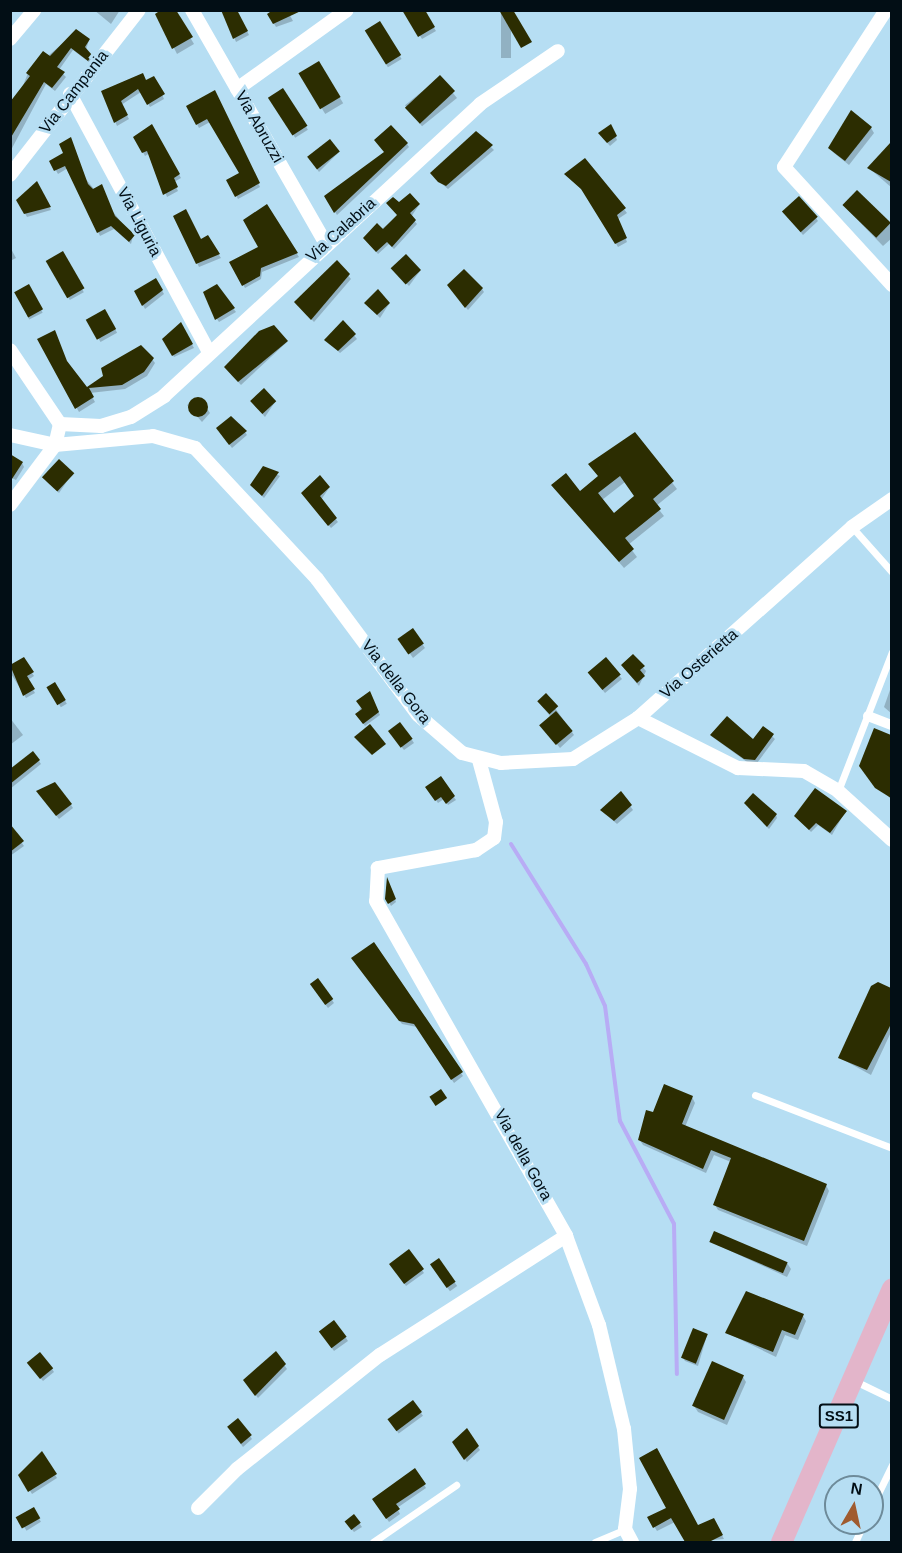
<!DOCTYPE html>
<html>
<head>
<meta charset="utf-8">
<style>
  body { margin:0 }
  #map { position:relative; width:902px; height:1553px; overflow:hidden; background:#b6def3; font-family:Arial,sans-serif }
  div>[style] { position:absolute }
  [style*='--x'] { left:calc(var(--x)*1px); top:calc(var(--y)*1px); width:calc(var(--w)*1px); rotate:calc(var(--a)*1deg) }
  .shadow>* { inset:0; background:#0003; transform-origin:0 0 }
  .stream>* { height:4px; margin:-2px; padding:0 2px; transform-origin:2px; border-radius:2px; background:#b8acf5 }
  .building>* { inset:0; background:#2c2d01; transform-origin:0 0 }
  .round { border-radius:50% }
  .service>* { height:7px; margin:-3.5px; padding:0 3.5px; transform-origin:3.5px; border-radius:3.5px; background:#fff }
  .pedestrian>* { height:10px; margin:-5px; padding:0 5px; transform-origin:5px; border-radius:5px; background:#fff }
  .minor>* { height:14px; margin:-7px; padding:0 7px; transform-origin:7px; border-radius:7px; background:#fff }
  .primary>* { height:21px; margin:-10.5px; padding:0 10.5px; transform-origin:10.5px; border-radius:10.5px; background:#e3b5ca }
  span { translate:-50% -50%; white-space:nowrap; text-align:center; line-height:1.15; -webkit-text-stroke:6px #b6def3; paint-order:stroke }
  .shield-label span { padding:2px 4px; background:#b6def3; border:2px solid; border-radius:4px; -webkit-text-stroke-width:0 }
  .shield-label { font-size:15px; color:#020e15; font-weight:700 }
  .street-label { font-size:16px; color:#020e15 }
  .frame { position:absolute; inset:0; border:12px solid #020e15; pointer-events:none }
  .north { position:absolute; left:824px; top:1475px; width:60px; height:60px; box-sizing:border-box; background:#b6def3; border:2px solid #6e8b9a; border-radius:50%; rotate:9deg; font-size:16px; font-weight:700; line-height:24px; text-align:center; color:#020e15 }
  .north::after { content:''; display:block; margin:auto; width:21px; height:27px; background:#a05b2f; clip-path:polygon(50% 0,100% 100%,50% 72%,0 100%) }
</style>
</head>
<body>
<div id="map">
  <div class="shadow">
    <div style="clip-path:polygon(94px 10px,120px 10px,111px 24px)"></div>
    <div style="clip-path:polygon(174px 10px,194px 44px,177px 54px,157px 14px)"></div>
    <div style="clip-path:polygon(223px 10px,236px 10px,249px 35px,236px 42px)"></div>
    <div style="clip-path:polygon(287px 10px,293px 21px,276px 27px,269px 15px)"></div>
    <div style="clip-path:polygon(404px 10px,423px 10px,436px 31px,422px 39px)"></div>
    <div style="left:501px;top:10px;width:10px;height:48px"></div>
    <div style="left:380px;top:23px;width:42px;height:16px;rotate:59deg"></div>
    <div style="clip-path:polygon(77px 31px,89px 40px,86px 50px,93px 60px,90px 63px,73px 50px,59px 70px,66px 77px,55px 91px,46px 84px,10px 152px,10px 118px,28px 73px)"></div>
    <div style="left:319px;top:63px;width:47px;height:21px;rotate:59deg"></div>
    <div style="left:440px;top:77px;width:27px;height:45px;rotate:51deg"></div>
    <div style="clip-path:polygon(156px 81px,164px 99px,150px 107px,141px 92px,121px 105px,129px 119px,117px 126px,103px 92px)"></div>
    <div style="left:283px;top:90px;width:47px;height:15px;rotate:58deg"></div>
    <div style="clip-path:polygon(215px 92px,260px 187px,238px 199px,228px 181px,241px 174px,210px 122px,199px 128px,188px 107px)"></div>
    <div style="clip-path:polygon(152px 126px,181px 178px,174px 182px,178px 191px,167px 197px,150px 153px,145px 156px,135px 137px)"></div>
    <div style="clip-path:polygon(611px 126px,617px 140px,610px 146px,602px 137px)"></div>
    <div style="clip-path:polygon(871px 128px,874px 133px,849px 165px,834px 153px,830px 148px)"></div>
    <div style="clip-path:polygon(476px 133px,494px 150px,448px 189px,434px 177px)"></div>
    <div style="clip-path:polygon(407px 144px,409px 147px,337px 215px,326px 197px)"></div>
    <div style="clip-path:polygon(891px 145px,892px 146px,892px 188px,869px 168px)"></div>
    <div style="clip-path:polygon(338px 153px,319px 172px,311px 160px)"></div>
    <div style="clip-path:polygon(65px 154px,133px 236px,131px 244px,114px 229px,100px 236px,68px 168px,58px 174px,51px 162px)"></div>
    <div style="clip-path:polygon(585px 160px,627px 213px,618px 219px,627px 242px,618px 247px,585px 193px,566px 174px)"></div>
    <div style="clip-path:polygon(37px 184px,51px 210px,27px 217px,18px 201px)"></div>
    <div style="clip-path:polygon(857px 192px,892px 225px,892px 238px,883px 246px,844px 206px)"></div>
    <div style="clip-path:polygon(399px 204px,419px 205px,411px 217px,417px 224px,394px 249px,389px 244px,378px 254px,367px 241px,399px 215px)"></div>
    <div style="clip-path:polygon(266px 206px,299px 257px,262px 272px,261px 279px,245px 288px,231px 263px,260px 247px)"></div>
    <div style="clip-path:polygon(786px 215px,816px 218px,818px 221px,803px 235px)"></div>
    <div style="clip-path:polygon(175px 217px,201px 240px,207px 237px,221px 258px,199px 267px)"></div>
    <div style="clip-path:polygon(10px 247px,16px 258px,10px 261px)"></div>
    <div style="left:62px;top:253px;width:45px;height:16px;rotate:61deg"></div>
    <div style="clip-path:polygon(337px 262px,351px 279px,314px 322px,298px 305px)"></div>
    <div style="clip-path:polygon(420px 271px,409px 286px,395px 272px)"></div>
    <div style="clip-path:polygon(156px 280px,164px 294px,145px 309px,136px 292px)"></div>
    <div style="left:29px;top:286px;width:30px;height:15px;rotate:63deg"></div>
    <div style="clip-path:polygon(216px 286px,236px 312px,219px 322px,217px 319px)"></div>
    <div style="clip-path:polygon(451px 289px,482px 289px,484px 292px,468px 310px)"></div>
    <div style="clip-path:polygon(389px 304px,380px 318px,368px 306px)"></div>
    <div style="left:105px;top:311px;width:25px;height:19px;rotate:61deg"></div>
    <div style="clip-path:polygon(343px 322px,357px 339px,340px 353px,326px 340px)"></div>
    <div style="clip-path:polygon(180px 324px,194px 348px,174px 357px,164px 339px)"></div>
    <div style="clip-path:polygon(39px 340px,87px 389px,152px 359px,155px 363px,147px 376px,125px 389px,90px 393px,95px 402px,79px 412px)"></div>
    <div style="clip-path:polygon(287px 342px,241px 385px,228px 371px)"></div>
    <div style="clip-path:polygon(200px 398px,210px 413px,202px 422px,187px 405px)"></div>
    <div style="clip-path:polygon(275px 402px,265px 417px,254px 405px)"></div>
    <div style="clip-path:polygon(220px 432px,245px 432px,247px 435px,232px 448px)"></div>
    <div style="clip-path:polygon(evenodd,635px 434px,677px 489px,656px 506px,664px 516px,628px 545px,637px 557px,624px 568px,552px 485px,580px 493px,599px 477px,590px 464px,635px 434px,625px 482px,636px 497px,613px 515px,602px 500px,625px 482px)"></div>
    <div style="clip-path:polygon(22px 463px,24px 467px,16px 480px,10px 477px)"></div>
    <div style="clip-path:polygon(263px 468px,280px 476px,264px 498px,254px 488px)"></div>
    <div style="clip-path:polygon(72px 474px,59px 493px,46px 481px)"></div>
    <div style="clip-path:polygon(329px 488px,321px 500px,338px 522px,331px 528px,304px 496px)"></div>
    <div style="clip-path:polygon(412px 630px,425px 648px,413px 658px,402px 642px)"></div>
    <div style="clip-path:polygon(633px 656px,646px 671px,639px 686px,624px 668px)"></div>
    <div style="clip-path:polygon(23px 659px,34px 676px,28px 680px,35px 693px,26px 698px,10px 672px)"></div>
    <div style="clip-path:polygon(606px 659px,622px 679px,605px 693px,591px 676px)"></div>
    <div style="left:55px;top:684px;width:23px;height:7px;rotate:59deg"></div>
    <div style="clip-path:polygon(891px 687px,892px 687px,892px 714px,884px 707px)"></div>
    <div style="clip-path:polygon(369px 693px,380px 715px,365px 726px,357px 714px)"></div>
    <div style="clip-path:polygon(546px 695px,574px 735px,560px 748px,542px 726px,550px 716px,541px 705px)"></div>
    <div style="clip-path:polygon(10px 718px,23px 735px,10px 745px)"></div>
    <div style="clip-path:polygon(763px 728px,775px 739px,757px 763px,747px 762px,711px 736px,753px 741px)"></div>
    <div style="clip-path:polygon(875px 730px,892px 736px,892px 800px,866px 774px)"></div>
    <div style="clip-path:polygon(392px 735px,412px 740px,414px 743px,404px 750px)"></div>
    <div style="clip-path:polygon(39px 761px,41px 764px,10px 789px,10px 770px)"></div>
    <div style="clip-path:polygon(440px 778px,456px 800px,448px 805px,444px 799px,438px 803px,427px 788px)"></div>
    <div style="clip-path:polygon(621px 793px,633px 810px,617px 824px,601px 810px)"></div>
    <div style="clip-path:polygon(40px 795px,71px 805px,73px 808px,59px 819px)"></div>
    <div style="clip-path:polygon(748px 807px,776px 815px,777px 818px,769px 829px)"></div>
    <div style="clip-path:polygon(845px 812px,832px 835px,818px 825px,811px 832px,796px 816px)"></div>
    <div style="clip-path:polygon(11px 828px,24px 846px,10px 856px,10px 828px)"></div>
    <div style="clip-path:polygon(388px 882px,396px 902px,391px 906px,387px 899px)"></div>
    <div style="clip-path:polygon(374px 944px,463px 1076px,454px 1083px,417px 1027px,402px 1024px,355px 962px)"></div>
    <div style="clip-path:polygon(878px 984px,892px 992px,892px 1030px,871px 1075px,840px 1058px)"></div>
    <div style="clip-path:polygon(311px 985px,332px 1000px,334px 1003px,328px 1008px)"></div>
    <div style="clip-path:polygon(692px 1097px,695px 1103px,685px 1127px,826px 1185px,829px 1191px,807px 1246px,718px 1210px,715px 1205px,731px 1162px,714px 1155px,706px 1173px,643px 1145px,639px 1139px,654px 1114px)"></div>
    <div style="clip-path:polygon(711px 1242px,787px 1263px,791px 1269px,787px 1277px)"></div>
    <div style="left:439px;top:1261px;width:31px;height:9px;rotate:54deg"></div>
    <div style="clip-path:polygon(393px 1267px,422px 1270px,424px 1273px,406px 1286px)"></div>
    <div style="clip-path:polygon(803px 1316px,806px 1321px,798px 1340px,785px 1335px,776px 1357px,727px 1333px)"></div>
    <div style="clip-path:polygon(322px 1335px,346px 1338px,348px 1341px,334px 1351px)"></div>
    <div style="clip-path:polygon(707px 1335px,698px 1366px,685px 1361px,683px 1358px)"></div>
    <div style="clip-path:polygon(276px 1353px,287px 1369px,258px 1398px,247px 1384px)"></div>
    <div style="clip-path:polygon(31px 1367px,52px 1369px,54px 1372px,43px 1381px)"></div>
    <div style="clip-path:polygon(743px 1377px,746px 1382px,727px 1425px,698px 1412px,694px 1406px)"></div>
    <div style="left:413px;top:1402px;width:17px;height:30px;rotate:54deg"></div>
    <div style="clip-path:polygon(230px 1430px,250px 1436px,252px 1439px,243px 1447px)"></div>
    <div style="clip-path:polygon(454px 1442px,478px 1447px,480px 1450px,467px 1462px)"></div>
    <div style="clip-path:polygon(42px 1453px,57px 1478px,32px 1494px,20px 1475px)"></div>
    <div style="clip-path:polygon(415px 1470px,426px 1488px,397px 1508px,400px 1514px,389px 1522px,374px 1500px)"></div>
    <div style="clip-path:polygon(668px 1508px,698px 1527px,714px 1520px,724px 1539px,686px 1542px,675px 1522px,657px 1531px,649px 1518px)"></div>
    <div style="left:33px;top:1509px;width:15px;height:17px;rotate:58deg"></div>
    <div style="clip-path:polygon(354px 1516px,362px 1527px,354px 1532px,348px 1525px)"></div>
  </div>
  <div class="stream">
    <div style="--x:511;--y:844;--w:142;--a:58"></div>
    <div style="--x:586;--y:964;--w:46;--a:65.7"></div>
    <div style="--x:605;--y:1006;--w:116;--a:82.6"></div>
    <div style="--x:620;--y:1121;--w:116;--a:62.3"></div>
    <div style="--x:674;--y:1224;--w:150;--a:88.9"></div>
  </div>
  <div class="building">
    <div style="clip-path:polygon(161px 10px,176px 10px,193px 37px,172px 49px,155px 14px)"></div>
    <div style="clip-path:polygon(221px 10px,237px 10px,248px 31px,233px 39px)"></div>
    <div style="clip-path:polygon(273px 10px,303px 10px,273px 24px,267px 14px)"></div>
    <div style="clip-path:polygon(402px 10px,425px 10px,435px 27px,418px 37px)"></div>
    <div style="clip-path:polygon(499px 10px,513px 10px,532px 42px,521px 48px)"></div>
    <div style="left:380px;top:21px;width:40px;height:18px;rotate:58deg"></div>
    <div style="clip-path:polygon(76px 29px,90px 39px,85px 47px,92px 55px,88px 61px,71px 48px,57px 67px,65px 72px,52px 88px,44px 82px,10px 139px,10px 102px,30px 76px,26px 73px,43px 51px,50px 56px)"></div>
    <div style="left:319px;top:61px;width:42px;height:24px;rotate:59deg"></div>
    <div style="clip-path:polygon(143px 73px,146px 80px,154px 76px,165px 94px,147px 105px,138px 89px,121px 101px,128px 115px,114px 123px,101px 91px)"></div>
    <div style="left:440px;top:75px;width:22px;height:48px;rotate:47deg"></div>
    <div style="left:283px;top:88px;width:45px;height:18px;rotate:57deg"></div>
    <div style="clip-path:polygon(215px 90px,260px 183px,235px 197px,226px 180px,239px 173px,207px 119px,196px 125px,186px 106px)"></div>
    <div style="clip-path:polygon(851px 110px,872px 127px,845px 161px,828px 148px)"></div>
    <div style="clip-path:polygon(152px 124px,180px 174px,174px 178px,178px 187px,163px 195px,147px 151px,142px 153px,133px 137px)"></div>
    <div style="clip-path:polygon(611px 124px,617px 136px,607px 143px,598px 133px)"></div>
    <div style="clip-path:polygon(391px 125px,408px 143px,334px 213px,324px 196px,384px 152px,374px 140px)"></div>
    <div style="clip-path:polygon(476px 131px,493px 145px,446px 186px,438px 182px,430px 173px)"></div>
    <div style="clip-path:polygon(71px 137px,88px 184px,93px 189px,102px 184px,115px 216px,135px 235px,129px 242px,111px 226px,97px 233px,65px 166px,54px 171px,49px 161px,63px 153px,59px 144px)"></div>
    <div style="left:330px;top:139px;width:16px;height:29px;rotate:52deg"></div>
    <div style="clip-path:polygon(891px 142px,891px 182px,867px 168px)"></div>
    <div style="clip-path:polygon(585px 158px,626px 208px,617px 215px,627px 238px,615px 244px,581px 189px,564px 174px)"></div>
    <div style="clip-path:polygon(37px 181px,51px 207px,24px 214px,16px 200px)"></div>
    <div style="left:857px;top:190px;width:47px;height:21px;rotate:44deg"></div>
    <div style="clip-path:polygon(410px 193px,420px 204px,410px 213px,416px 220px,392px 247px,387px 242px,376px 252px,363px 238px,377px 223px,383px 229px,397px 215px,386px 203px,393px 197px,399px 202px)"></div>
    <div style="left:799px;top:196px;width:28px;height:23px;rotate:48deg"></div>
    <div style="clip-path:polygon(267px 204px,298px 253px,261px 268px,260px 276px,242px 286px,229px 262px,258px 247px,243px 220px)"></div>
    <div style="clip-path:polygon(186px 209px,201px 239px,208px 235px,220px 254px,196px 264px,173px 216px)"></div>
    <div style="left:63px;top:251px;width:43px;height:20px;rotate:60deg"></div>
    <div style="left:406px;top:254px;width:22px;height:21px;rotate:47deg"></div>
    <div style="clip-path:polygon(337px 260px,350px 274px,311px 320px,294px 302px)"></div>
    <div style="clip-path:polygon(464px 269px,483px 288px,465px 308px,447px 285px)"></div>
    <div style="clip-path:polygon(156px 278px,163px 290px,142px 306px,134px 291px)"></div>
    <div style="left:29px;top:284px;width:29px;height:17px;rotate:61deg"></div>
    <div style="clip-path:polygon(217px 284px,235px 308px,215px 320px,203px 292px)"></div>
    <div style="clip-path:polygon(378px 289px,390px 303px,377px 315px,364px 303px)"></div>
    <div style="left:105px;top:309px;width:23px;height:22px;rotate:61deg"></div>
    <div style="clip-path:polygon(343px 320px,356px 334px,338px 351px,324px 340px)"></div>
    <div style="clip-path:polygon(181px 322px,193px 344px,172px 356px,162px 339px)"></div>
    <div style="clip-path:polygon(274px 325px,288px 341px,238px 382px,224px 367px,259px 331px)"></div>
    <div style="clip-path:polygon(55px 330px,67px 361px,87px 387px,103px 376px,101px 368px,141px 345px,154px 358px,144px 372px,122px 385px,89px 388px,94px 397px,75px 409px,37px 339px)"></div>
    <div style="left:264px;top:388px;width:18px;height:19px;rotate:47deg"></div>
    <div class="round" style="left:188px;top:397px;width:20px;height:20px"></div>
    <div style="clip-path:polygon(231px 416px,247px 431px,229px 445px,216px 428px)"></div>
    <div style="clip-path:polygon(evenodd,635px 432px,674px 481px,653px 499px,661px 509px,625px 538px,634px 549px,619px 562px,551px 485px,566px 473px,580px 491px,598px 476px,588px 464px,635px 432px,620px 476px,634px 496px,614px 513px,598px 493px,620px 476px)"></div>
    <div style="clip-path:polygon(10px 454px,23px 462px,10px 482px)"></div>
    <div style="left:59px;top:459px;width:21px;height:25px;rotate:43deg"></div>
    <div style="clip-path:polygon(263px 466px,279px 472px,262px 496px,250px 485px)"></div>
    <div style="clip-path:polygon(320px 475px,330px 487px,320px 496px,337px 518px,328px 526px,301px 493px)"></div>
    <div style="left:413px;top:628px;width:19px;height:19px;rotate:55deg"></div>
    <div style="clip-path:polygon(633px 654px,645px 666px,640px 670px,645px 676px,637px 683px,621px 665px)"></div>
    <div style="clip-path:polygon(24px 657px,34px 672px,27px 676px,35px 689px,23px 696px,10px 665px)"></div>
    <div style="left:606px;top:657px;width:23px;height:24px;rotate:50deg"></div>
    <div style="left:55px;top:682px;width:21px;height:10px;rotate:59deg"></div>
    <div style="clip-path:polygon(370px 691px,379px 712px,363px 724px,355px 714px,362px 709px,356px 701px)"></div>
    <div style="left:546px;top:693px;width:18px;height:12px;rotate:47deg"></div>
    <div style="left:556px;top:711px;width:26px;height:22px;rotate:50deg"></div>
    <div style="clip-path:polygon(727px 716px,753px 739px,763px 726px,774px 734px,755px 760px,744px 759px,710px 735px)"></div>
    <div style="left:400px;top:722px;width:21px;height:15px;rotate:53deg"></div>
    <div style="clip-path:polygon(370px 724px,386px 744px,372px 755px,354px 737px)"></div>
    <div style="clip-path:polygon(874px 728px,891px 735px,891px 798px,875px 788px,859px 766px)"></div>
    <div style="clip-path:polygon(33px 751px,40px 760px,10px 784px,10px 769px)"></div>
    <div style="clip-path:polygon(441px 776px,455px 796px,446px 804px,441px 797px,435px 801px,425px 787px)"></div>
    <div style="clip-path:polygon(55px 782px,72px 804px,56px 816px,36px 791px)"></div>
    <div style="clip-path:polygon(815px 788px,847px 811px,830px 833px,816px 823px,809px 830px,794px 816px)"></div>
    <div style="clip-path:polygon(621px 791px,632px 805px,614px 821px,600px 810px)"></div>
    <div style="clip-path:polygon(753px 793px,777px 814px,767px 827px,744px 803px)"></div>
    <div style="clip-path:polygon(10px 824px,24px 841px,10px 852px)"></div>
    <div style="clip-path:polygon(387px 877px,396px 899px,388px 904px,385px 899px)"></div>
    <div style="clip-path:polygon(374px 942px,463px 1072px,451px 1080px,414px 1024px,399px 1021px,351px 958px)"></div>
    <div style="left:318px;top:978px;width:26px;height:10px;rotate:54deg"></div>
    <div style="clip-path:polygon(878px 982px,891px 988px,891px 1024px,867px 1070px,838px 1058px,871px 986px)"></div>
    <div style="clip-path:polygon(664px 1084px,693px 1096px,682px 1124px,827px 1184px,804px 1241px,713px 1205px,731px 1158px,711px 1150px,703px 1169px,638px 1140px,646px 1110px,653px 1112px)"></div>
    <div style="left:441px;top:1089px;width:11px;height:14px;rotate:56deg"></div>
    <div style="left:714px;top:1231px;width:80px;height:12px;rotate:23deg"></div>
    <div style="left:409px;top:1249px;width:25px;height:25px;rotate:53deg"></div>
    <div style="left:439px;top:1258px;width:29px;height:11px;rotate:55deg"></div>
    <div style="clip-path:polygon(746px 1291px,804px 1314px,795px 1335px,782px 1330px,773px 1352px,725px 1333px)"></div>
    <div style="left:334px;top:1320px;width:21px;height:19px;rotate:53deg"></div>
    <div style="left:693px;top:1328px;width:16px;height:32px;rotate:22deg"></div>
    <div style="clip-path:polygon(276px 1351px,286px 1364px,255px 1396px,243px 1380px)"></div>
    <div style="left:40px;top:1352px;width:21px;height:17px;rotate:51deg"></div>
    <div style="left:712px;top:1361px;width:35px;height:49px;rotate:24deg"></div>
    <div style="left:413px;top:1400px;width:15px;height:32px;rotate:53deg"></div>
    <div style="left:238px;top:1418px;width:22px;height:14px;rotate:51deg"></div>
    <div style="clip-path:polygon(467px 1428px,479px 1446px,464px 1460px,452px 1442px)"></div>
    <div style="clip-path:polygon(657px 1448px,698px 1525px,714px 1518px,723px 1535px,709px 1542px,685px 1542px,671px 1518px,653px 1528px,647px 1517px,666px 1508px,639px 1458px)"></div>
    <div style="clip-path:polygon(42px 1451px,57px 1474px,28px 1492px,18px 1475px)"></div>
    <div style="clip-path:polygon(415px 1468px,426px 1484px,396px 1504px,400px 1509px,386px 1519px,372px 1499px)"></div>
    <div style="left:34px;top:1507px;width:13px;height:21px;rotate:61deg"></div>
    <div style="left:354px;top:1514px;width:11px;height:12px;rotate:52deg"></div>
  </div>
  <div class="service">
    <div style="--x:852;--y:527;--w:60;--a:48.4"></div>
    <div style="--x:838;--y:791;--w:149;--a:-68.8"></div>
    <div style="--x:755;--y:1095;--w:147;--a:21.1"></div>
    <div style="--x:855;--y:1381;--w:41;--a:25.9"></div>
    <div style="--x:872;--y:1506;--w:46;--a:-64"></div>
    <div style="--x:373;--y:1542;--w:101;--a:-34.5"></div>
    <div style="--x:595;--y:1542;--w:33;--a:-23"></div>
    <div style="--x:855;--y:1542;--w:21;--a:-65"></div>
  </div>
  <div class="pedestrian">
    <div style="--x:868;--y:716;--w:26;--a:21"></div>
  </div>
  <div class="minor">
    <div style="--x:192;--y:10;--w:270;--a:60.2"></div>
    <div style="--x:886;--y:10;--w:187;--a:123"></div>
    <div style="--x:784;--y:167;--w:160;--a:47.5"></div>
    <div style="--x:10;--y:39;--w:38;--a:-50"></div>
    <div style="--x:237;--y:89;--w:135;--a:-35.7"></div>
    <div style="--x:70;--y:94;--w:291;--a:61.7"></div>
    <div style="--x:10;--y:175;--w:209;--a:-52"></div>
    <div style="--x:10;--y:350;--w:89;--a:56"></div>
    <div style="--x:60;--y:424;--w:22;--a:103"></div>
    <div style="--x:55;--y:445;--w:75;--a:126.9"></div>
    <div style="--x:60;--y:424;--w:41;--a:2.8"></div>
    <div style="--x:101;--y:426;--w:31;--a:-17"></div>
    <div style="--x:131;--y:417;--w:39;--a:-32"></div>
    <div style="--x:164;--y:396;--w:430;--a:-42.7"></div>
    <div style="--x:480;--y:104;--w:94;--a:-34.2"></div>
    <div style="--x:10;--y:435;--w:46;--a:12.5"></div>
    <div style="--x:55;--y:445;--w:98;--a:-5.2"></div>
    <div style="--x:153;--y:436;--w:44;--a:15.9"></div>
    <div style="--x:195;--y:448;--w:179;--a:47"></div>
    <div style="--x:317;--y:579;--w:169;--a:53.4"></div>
    <div style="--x:418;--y:715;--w:58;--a:40.8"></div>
    <div style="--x:462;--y:753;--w:40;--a:14.4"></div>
    <div style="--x:501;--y:763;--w:72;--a:-3.2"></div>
    <div style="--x:573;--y:759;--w:77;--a:-32.2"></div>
    <div style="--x:638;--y:718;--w:287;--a:-41.7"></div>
    <div style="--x:852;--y:527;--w:49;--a:-35"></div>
    <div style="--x:638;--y:718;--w:112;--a:26.6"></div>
    <div style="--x:738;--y:768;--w:66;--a:2.6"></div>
    <div style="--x:804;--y:771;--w:39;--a:30"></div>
    <div style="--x:838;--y:791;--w:73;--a:42.2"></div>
    <div style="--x:479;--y:760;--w:64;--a:74.7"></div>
    <div style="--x:496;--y:822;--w:16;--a:97"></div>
    <div style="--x:494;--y:838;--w:22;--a:146"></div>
    <div style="--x:476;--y:850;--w:100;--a:169.6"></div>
    <div style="--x:378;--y:868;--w:33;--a:93"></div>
    <div style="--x:376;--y:901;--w:385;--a:60.4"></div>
    <div style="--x:566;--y:1236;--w:95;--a:69.7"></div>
    <div style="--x:599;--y:1325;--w:107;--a:76.5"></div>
    <div style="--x:624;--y:1429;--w:60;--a:84.3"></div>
    <div style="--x:630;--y:1489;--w:40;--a:97.1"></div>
    <div style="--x:625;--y:1529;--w:15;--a:62"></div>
    <div style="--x:198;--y:1508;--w:55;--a:-45"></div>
    <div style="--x:237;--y:1469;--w:183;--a:-38.6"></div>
    <div style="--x:380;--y:1355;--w:221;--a:-32.6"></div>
  </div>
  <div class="primary">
    <div style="--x:781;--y:1542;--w:277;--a:-66.4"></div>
  </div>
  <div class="shield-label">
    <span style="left:839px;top:1416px">SS1</span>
  </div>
  <div class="street-label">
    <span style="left:74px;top:92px;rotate:-52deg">Via Campania</span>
    <span style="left:259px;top:127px;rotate:60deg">Via Abruzzi</span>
    <span style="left:139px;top:222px;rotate:62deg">Via Liguria</span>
    <span style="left:341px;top:230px;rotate:-42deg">Via Calabria</span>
    <span style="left:699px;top:664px;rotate:-41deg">Via Osterietta</span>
    <span style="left:396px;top:682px;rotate:52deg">Via della Gora</span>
    <span style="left:523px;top:1155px;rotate:61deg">Via della Gora</span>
  </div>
  <div class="frame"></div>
  <div class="north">N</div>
</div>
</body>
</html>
